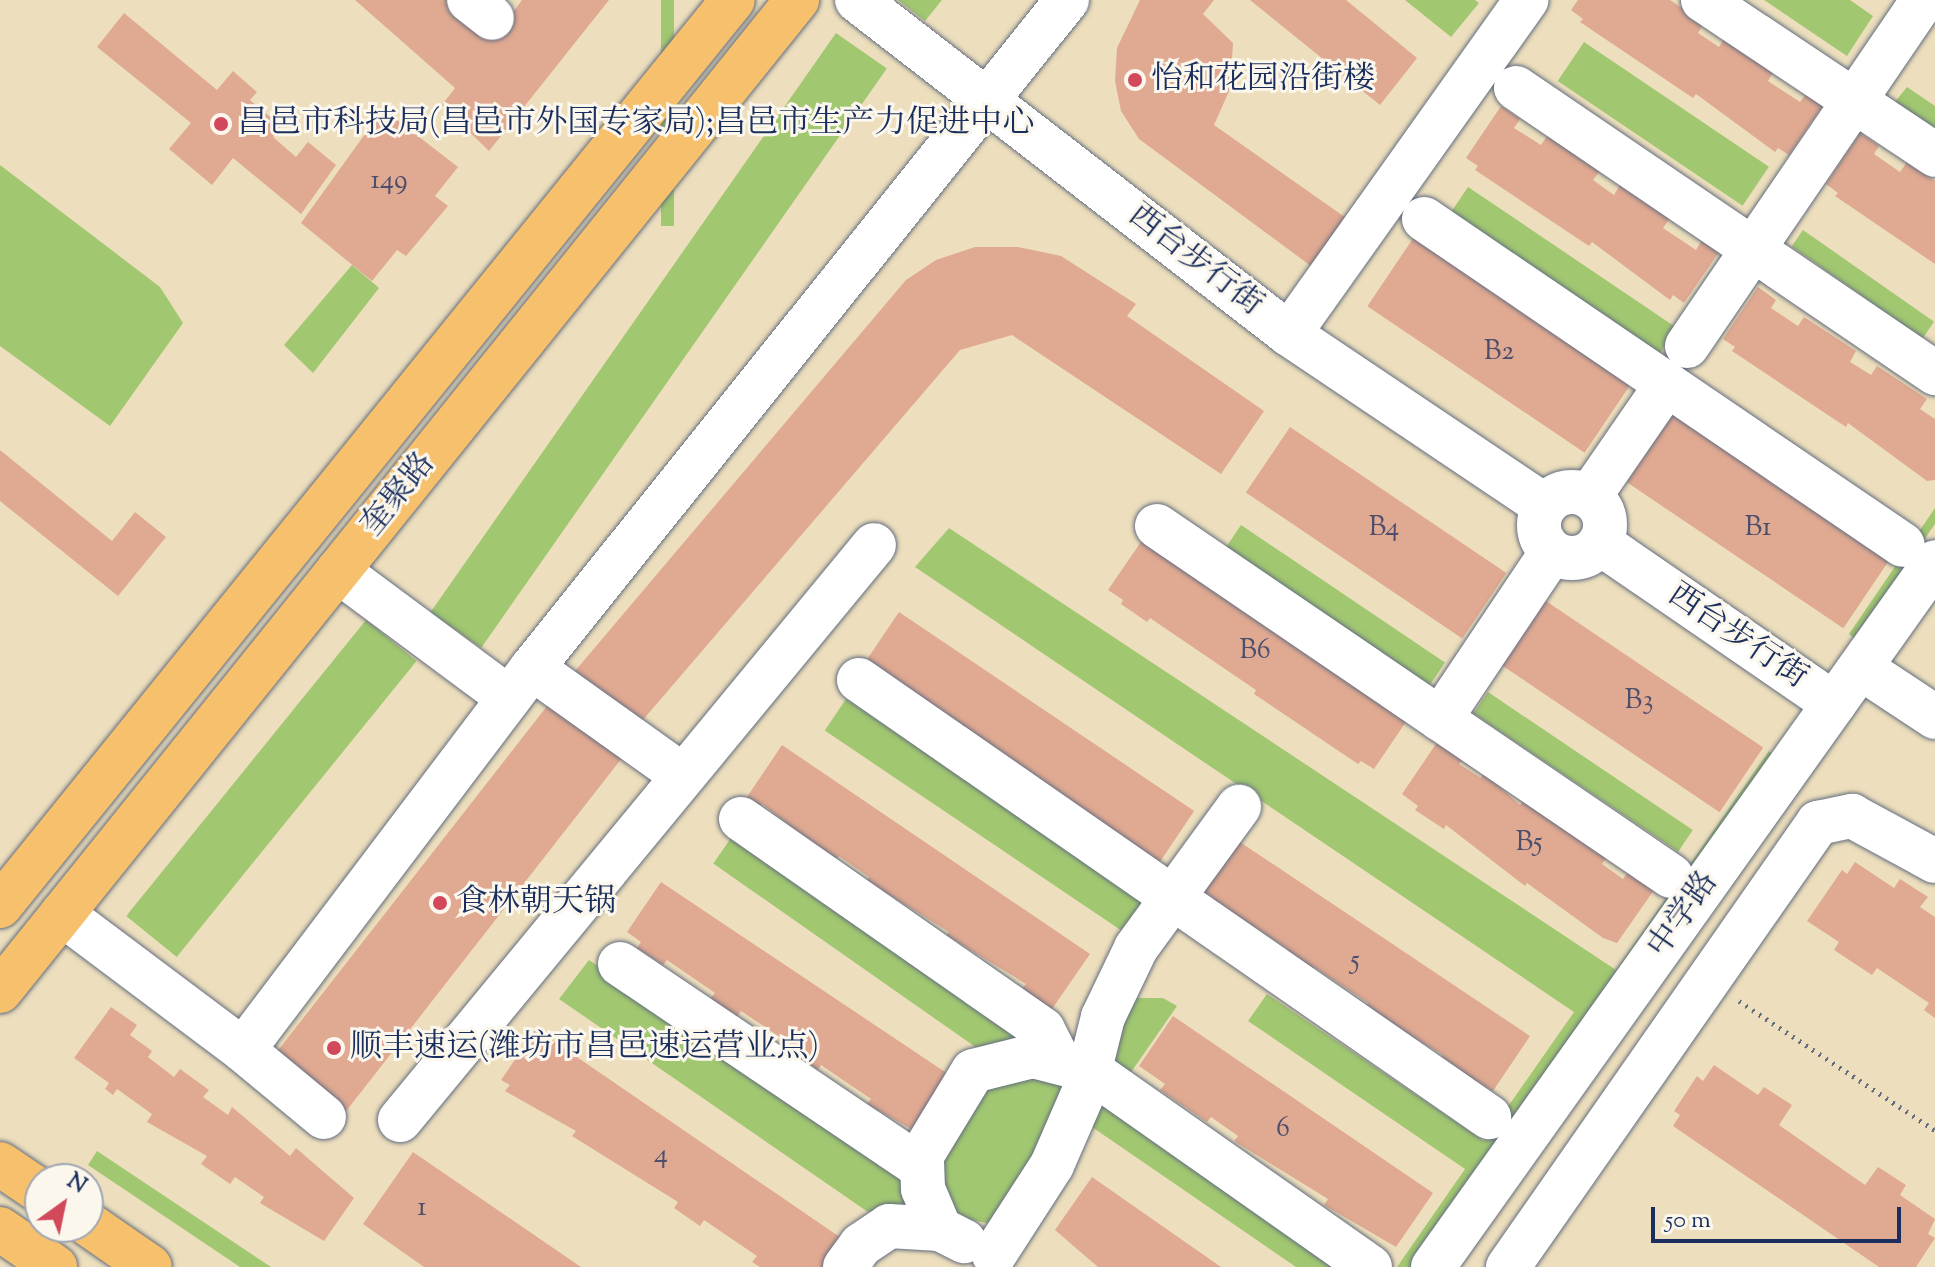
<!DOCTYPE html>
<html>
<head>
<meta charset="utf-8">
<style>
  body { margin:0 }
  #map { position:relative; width:1935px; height:1267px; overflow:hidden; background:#eddfbd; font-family:"Sorts Mill Goudy","Noto Serif SC",serif }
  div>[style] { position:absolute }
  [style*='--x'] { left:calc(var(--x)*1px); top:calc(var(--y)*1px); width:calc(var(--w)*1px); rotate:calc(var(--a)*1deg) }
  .green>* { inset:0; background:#a1c771; transform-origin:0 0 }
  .building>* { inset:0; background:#e0a992; transform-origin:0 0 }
  .path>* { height:5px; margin-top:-2.5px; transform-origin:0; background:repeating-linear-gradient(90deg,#646d7f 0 2px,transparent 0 8px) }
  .roads { filter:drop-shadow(0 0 2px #646d7f) drop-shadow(0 0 2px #646d7f) }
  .minor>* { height:44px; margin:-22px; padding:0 22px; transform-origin:22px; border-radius:22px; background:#fff }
  .minor>.ring { margin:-22px; padding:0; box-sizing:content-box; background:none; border:44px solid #fff; border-radius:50% }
  .major>* { height:44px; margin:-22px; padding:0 22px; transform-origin:22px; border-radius:22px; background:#f7c06c }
  .dots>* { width:22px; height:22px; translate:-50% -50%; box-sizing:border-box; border:4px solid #fbf7ec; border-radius:50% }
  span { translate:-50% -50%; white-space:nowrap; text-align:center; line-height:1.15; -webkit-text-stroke:6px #fbf7ec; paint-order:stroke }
  .number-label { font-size:28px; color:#4c4e6b }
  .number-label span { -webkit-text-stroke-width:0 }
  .poi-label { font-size:32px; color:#1b2f5e }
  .left { translate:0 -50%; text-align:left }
  .street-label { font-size:32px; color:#1b2f5e }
  .north { position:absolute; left:24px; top:1163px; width:80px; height:80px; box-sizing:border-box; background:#fbf7ec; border:2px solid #a1a7b3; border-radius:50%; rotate:33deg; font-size:22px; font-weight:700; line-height:32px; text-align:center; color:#1b2f5e }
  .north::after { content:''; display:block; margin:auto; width:28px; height:36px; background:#d1495b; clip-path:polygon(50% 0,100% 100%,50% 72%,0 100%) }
  .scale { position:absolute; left:1651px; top:1207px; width:250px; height:36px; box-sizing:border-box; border:4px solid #1b2f5e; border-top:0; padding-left:10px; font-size:24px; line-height:28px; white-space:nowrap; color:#1b2f5e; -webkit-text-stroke:6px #fbf7ec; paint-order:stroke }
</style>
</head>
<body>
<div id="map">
  <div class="green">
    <div style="left:661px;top:0;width:13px;height:226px"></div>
    <div style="clip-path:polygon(898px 0,942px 0,925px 21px)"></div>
    <div style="clip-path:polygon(1405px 0,1475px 0,1479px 3px,1451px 37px)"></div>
    <div style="clip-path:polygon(1764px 0,1850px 0,1873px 16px,1847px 56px)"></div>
    <div style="left:836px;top:33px;width:62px;height:707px;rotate:35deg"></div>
    <div style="left:1584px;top:42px;width:223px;height:47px;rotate:34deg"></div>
    <div style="clip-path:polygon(1907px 87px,1935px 106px,1935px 130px,1895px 102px)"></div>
    <div style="clip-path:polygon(0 165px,160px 287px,183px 323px,110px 426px,0 346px)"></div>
    <div style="left:1468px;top:187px;width:252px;height:34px;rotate:34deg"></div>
    <div style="left:1803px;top:230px;width:160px;height:20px;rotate:35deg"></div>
    <div style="clip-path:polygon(352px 265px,379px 288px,313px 373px,284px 345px)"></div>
    <div style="clip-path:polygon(1935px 508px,1935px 524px,1855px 639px,1849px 634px)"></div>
    <div style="left:1241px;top:525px;width:246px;height:27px;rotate:34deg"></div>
    <div style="clip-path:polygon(949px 528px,1616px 970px,1769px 751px,1775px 756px,1415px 1267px,1397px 1267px,1465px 1169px,1248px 1021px,1267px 994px,1484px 1141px,1574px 1012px,915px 567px)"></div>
    <div style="left:366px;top:620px;width:65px;height:381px;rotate:39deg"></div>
    <div style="left:1488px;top:692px;width:247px;height:26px;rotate:34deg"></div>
    <div style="left:846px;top:699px;width:360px;height:38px;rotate:34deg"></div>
    <div style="left:731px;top:838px;width:362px;height:31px;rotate:35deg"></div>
    <div style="clip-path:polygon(589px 960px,914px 1182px,912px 1210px,868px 1212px,559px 999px)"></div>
    <div style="clip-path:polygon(1129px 998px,1163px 998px,1177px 1006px,1127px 1078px,1108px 1069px)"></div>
    <div style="clip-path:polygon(1037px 1067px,1070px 1077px,1042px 1150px,992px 1224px,966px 1219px,948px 1208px,934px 1152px,978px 1082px)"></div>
    <div style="clip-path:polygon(1101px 1100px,1350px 1267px,1296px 1267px,1092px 1127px)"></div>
    <div style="clip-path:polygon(97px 1151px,271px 1267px,240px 1267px,88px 1165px)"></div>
  </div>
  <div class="building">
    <div style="clip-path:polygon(355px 0,446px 0,494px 38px,522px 0,609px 0,489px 151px,442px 105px,455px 88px)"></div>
    <div style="clip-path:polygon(1140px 0,1214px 0,1203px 14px,1233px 43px,1230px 89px,1214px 125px,1349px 220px,1315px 269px,1139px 139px,1121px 111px,1115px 81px,1117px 48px)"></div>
    <div style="clip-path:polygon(1250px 0,1346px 0,1417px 58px,1380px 105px)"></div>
    <div style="clip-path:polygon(1578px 0,1670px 0,1704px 23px,1698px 33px,1719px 47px,1725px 37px,1774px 71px,1768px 81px,1800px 102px,1807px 93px,1824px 104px,1789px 155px,1778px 148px,1775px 152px,1696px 94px,1693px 98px,1580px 22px,1583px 19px,1571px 10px)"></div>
    <div style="clip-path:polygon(124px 13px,217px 90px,233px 71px,257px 92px,250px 100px,281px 126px,273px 137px,296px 157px,308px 142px,336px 165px,301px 214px,233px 158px,212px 185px,169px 149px,191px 123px,97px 47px)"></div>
    <div style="clip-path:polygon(1501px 106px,1520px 119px,1514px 128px,1541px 145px,1547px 136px,1600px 171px,1593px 180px,1614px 195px,1620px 185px,1670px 218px,1663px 228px,1696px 250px,1702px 240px,1719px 252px,1684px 303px,1673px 295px,1670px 300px,1592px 242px,1589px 246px,1475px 170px,1478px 166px,1466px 158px)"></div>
    <div style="clip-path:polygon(383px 109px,458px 167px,435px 196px,448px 206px,406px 256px,397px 250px,372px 281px,301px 223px)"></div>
    <div style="clip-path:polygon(1860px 133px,1879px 146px,1874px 154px,1900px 172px,1907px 162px,1935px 181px,1935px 264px,1835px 196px,1838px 193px,1826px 184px)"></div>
    <div style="left:1416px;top:234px;width:262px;height:87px;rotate:34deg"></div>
    <div style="clip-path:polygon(975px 247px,1018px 247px,1061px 256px,1136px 304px,1127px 316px,1264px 411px,1221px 474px,1012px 335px,960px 350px,642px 721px,575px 671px,906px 280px,936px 260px)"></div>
    <div style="clip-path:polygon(1758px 287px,1776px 300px,1771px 308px,1798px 326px,1804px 317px,1856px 351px,1850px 362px,1871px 375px,1877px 366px,1927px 399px,1920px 409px,1935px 419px,1935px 480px,1927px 481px,1848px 423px,1846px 427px,1732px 351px,1735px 347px,1723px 339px)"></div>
    <div style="left:1675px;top:411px;width:261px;height:86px;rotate:34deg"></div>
    <div style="left:1290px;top:427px;width:261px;height:79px;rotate:34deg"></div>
    <div style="clip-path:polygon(0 450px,112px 541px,135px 512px,166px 537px,118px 596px,0 501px)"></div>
    <div style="clip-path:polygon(1145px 536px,1410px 716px,1374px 769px,1361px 761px,1358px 764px,1254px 694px,1256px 690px,1150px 618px,1147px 622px,1121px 604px,1123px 600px,1108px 590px)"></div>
    <div style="left:1546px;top:601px;width:262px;height:78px;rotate:34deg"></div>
    <div style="left:899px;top:612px;width:356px;height:61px;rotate:34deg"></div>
    <div style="left:551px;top:701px;width:91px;height:457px;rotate:38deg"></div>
    <div style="clip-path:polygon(1438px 741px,1463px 759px,1459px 764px,1481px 778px,1484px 773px,1520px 805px,1524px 800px,1607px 857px,1602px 864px,1623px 879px,1628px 872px,1654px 890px,1617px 943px,1603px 938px,1527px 883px,1525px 886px,1446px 825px,1444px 829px,1415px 810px,1418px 806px,1402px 794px)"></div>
    <div style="clip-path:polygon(782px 745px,1090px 954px,1052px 1009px,1022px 989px,1026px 984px,946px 935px,949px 932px,867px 881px,869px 877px,839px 856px,836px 861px,762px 804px,759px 809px,745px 800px)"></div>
    <div style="clip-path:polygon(1234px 838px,1530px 1036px,1493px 1091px,1440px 1060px,1443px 1055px,1365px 1008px,1368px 1003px,1314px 967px,1310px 974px,1283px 956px,1288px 949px,1239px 917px,1236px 922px,1210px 905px,1214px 898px,1200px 889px)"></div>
    <div style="clip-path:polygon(1855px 862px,1894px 888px,1900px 879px,1928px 897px,1920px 907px,1935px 917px,1935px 1018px,1924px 1010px,1929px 1003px,1877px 968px,1872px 975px,1834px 950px,1839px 942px,1807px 921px,1842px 870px,1847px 874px)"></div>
    <div style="clip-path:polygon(661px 882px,957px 1080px,920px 1134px,867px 1104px,871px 1099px,821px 1065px,818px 1070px,791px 1052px,795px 1047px,741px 1011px,737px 1017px,710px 999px,715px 993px,667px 960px,663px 965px,637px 948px,641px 942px,627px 932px)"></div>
    <div style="clip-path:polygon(111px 1007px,137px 1025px,130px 1035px,152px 1051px,148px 1057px,174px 1077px,180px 1069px,209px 1090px,203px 1097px,228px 1115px,232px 1107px,290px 1156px,296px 1148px,354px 1198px,324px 1241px,260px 1203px,264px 1197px,235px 1177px,230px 1184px,201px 1164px,207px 1156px,147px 1122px,152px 1114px,117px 1089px,113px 1095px,105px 1089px,109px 1083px,74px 1058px)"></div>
    <div style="clip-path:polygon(1173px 1016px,1433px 1193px,1396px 1247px,1324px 1205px,1328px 1199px,1234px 1141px,1238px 1136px,1211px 1117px,1207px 1122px,1160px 1090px,1165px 1084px,1139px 1066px)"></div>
    <div style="clip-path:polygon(536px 1029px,844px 1240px,826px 1267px,760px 1267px,752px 1262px,757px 1256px,704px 1220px,700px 1226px,674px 1208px,678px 1202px,572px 1136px,576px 1131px,505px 1091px,510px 1085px,501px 1080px)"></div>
    <div style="clip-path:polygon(1714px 1065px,1758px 1095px,1764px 1087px,1792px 1105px,1779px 1125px,1865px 1185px,1878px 1167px,1906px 1185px,1900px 1195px,1935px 1219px,1928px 1234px,1935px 1238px,1916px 1267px,1879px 1267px,1673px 1126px,1680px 1115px,1674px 1111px,1697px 1076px,1703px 1081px)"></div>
    <div style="clip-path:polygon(413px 1152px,581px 1267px,424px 1267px,363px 1224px)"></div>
    <div style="clip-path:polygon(1092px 1177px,1221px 1267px,1098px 1267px,1055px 1230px)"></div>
  </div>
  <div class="path">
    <div style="--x:1739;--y:1001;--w:235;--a:33.4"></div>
  </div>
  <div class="roads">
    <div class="minor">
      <div style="--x:469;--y:0;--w:29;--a:38"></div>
      <div style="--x:857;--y:0;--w:546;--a:37.71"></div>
      <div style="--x:1289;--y:334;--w:308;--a:33.9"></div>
      <div style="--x:1703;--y:0;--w:279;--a:33.7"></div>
      <div style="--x:1516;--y:88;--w:507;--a:34.22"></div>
      <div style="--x:1424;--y:219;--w:579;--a:34.24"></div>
      <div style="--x:1289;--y:334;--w:410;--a:-54.6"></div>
      <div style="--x:1687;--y:346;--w:419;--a:-55.7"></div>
      <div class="ring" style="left:1539px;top:492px;width:22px;height:22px"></div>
      <div style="--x:1589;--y:497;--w:137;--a:-55.4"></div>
      <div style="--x:1157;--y:526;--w:622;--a:34.25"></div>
      <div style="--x:1600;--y:543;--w:284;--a:34.5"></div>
      <div style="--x:338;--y:571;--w:213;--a:36.6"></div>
      <div style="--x:532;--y:668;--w:184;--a:35.5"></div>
      <div style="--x:1861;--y:668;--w:89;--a:33.5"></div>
      <div style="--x:859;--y:680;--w:767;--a:34.75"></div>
      <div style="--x:1440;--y:719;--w:201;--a:-56.2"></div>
      <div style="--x:741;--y:819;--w:368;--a:34.9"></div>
      <div style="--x:1043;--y:1030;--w:33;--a:63"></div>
      <div style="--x:62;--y:914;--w:226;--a:36.9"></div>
      <div style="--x:243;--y:1050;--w:479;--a:-52.9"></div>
      <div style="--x:532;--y:668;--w:856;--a:-51.31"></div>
      <div style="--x:620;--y:964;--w:364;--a:34"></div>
      <div style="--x:243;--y:1050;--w:105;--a:39.6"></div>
      <div style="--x:400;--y:1120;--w:745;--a:-50.5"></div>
      <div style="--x:940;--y:1229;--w:43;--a:-113"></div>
      <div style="--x:923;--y:1189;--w:34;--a:-92"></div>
      <div style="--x:922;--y:1155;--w:98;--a:-58.7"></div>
      <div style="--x:973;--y:1071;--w:62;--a:-14"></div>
      <div style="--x:1033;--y:1056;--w:60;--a:14.5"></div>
      <div style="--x:1091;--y:1071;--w:341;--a:35.1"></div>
      <div style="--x:994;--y:1255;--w:107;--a:-57.2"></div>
      <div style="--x:1052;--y:1165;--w:83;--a:-66.5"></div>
      <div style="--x:1085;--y:1089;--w:74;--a:-76"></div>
      <div style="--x:1103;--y:1017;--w:76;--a:-64.4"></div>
      <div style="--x:1136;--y:948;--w:175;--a:-53.9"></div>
      <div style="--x:845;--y:1267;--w:27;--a:-54"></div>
      <div style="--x:861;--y:1245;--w:34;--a:-34"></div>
      <div style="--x:889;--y:1226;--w:51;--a:3.4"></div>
      <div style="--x:940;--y:1229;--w:27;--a:27"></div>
      <div style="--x:1433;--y:1267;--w:865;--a:-54.55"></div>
      <div style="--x:1508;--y:1267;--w:542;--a:-55.08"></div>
      <div style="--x:1818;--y:823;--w:35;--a:-12"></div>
      <div style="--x:1852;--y:816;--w:94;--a:28.5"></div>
    </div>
    <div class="major">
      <div style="--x:0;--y:906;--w:1165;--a:-51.03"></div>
      <div style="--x:0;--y:991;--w:1272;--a:-51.19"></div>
      <div style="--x:0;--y:1164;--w:48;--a:34"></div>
      <div style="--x:88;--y:1224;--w:75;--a:34.7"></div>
      <div style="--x:0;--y:1229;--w:67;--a:34.6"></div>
    </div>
  </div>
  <div class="dots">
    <div style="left:1135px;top:80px;background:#d1495b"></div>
    <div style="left:221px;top:124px;background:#d1495b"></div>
    <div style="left:440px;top:903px;background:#d1495b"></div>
    <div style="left:334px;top:1048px;background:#d1495b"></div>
  </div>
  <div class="number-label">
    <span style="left:389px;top:181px">149</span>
    <span style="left:1499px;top:352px">B2</span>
    <span style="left:1384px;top:528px">B4</span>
    <span style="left:1758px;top:528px">B1</span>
    <span style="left:1255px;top:651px">B6</span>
    <span style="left:1639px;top:701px">B3</span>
    <span style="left:1529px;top:843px">B5</span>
    <span style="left:1355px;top:961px">5</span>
    <span style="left:1283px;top:1129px">6</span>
    <span style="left:661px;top:1155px">4</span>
    <span style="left:422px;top:1208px">1</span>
  </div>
  <div class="poi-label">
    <span class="left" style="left:1151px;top:80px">怡和花园沿街楼</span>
    <span class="left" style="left:237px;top:124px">昌邑市科技局(昌邑市外国专家局);昌邑市生产力促进中心</span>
    <span class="left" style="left:456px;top:903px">食林朝天锅</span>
    <span class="left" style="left:350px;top:1048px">顺丰速运(潍坊市昌邑速运营业点)</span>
  </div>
  <div class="street-label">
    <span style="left:1195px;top:261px;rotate:38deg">西台步行街</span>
    <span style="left:399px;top:495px;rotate:-51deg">奎聚路</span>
    <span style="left:1737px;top:637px;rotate:34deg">西台步行街</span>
    <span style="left:1684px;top:915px;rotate:-55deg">中学路</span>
  </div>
  <div class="north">N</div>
  <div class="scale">50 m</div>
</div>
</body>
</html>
